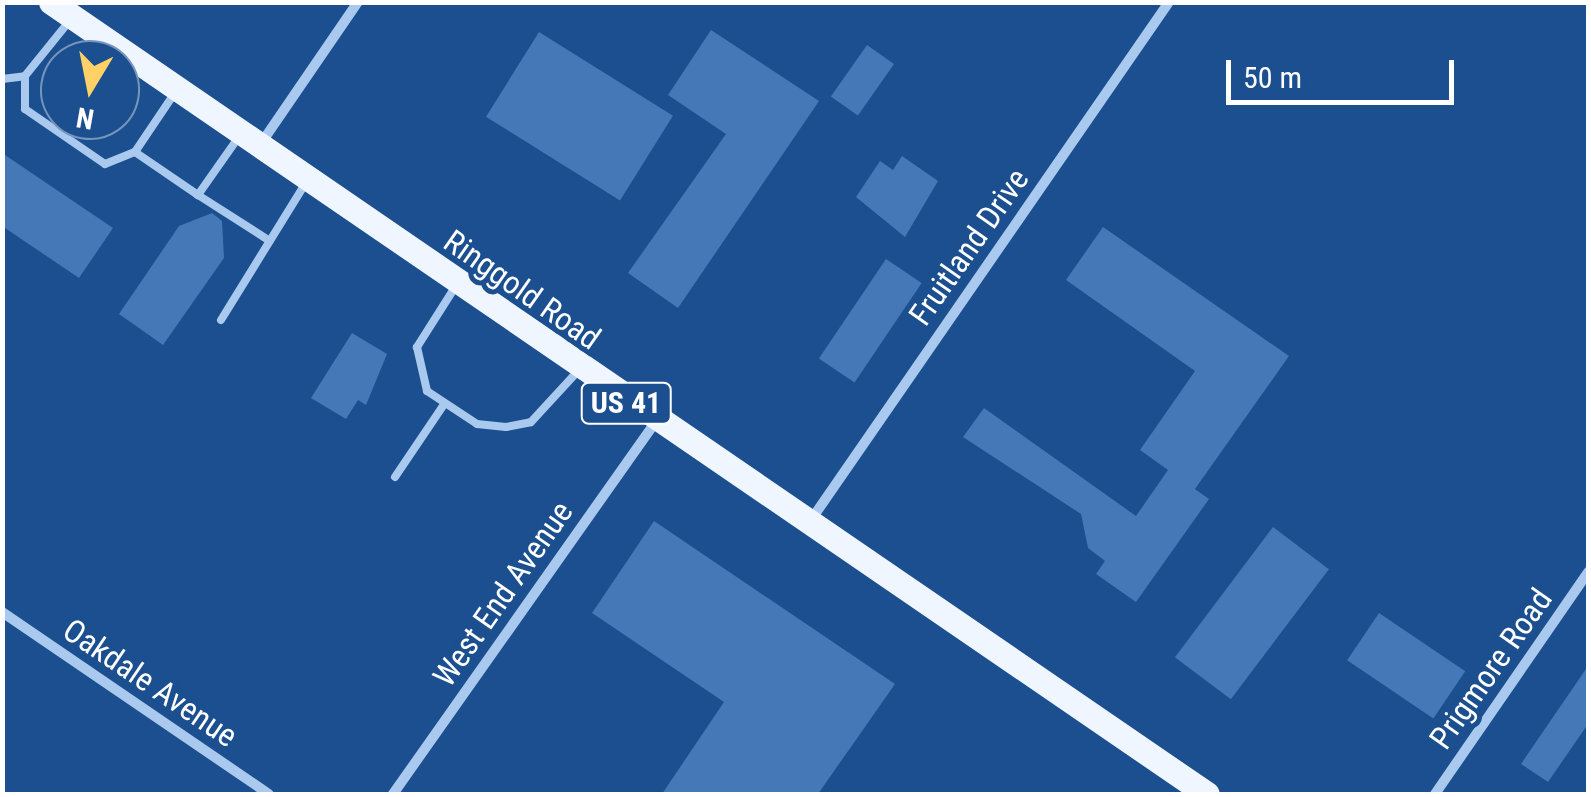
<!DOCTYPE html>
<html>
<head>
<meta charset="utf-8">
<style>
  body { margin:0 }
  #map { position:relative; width:1591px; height:797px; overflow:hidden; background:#1b4f8f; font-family:"Roboto Condensed",sans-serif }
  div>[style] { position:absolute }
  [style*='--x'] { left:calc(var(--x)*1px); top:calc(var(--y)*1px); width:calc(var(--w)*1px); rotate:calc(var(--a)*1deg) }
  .building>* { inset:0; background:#4478b7; transform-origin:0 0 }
  .service>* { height:8px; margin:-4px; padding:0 4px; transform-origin:4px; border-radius:4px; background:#a9c9ee }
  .minor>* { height:10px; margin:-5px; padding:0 5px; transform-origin:5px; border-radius:5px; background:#a9c9ee }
  .primary>* { height:25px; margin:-12.5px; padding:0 12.5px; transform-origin:12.5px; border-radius:12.5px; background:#f0f6ff }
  span { translate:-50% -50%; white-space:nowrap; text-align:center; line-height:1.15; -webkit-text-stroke:10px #1b4f8f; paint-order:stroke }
  .shield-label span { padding:2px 8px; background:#1b4f8f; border:2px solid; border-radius:8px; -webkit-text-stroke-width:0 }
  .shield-label { font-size:30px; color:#fff; font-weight:700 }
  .street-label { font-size:32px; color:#fff }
  .frame { position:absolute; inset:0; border:5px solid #fff; pointer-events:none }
  .north { position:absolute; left:40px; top:40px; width:100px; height:100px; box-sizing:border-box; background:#1b4f8f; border:2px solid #7695bc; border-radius:50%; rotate:190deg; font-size:28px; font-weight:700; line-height:40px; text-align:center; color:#fff }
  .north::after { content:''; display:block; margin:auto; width:35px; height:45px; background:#ffd166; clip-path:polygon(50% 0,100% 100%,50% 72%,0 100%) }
  .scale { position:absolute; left:1226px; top:60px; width:228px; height:45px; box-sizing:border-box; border:5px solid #fff; border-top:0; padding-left:12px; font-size:30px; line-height:35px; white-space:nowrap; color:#fff; -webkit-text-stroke:8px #1b4f8f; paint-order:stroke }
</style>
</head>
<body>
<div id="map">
  <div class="building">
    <div style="clip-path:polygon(711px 30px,819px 101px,678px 308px,628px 273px,726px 134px,668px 95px)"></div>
    <div style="left:539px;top:32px;width:158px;height:100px;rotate:32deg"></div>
    <div style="left:867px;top:45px;width:33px;height:63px;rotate:35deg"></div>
    <div style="clip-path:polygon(2px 153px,113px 228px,79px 278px,2px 226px)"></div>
    <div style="clip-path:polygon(902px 156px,938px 181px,905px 237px,856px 197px,880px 161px,893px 170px)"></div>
    <div style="clip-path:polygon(212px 213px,222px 221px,224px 258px,163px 345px,119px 314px,179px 226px)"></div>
    <div style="clip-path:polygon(1103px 227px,1289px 356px,1195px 489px,1209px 499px,1136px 602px,1096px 574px,1105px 561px,1088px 548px,1081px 514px,963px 437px,984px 408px,1136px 516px,1168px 470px,1140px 450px,1195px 371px,1066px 280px)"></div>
    <div style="left:886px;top:259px;width:43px;height:120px;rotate:34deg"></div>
    <div style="clip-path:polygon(352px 333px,387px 354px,366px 405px,358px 400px,346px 419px,311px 398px)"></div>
    <div style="clip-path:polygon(654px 521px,895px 684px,818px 794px,662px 794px,724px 702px,592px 613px)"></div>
    <div style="left:1273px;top:527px;width:70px;height:163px;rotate:37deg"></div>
    <div style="left:1379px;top:613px;width:104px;height:57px;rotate:34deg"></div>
    <div style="clip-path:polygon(1588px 666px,1588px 724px,1548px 782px,1521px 764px)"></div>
  </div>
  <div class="service">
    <div style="--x:71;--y:19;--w:73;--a:128.9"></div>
    <div style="--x:25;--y:76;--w:33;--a:90"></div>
    <div style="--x:25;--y:109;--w:97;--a:34.5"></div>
    <div style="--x:105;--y:164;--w:32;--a:-22"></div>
    <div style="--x:2;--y:79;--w:23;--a:-7"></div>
    <div style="--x:174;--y:94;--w:70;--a:123.9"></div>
    <div style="--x:135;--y:152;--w:76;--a:34.3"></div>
    <div style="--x:238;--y:138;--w:70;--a:125.1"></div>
    <div style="--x:198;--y:195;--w:85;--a:32.6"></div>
    <div style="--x:457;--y:284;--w:75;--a:122.4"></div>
    <div style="--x:417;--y:347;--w:45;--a:77.2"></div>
    <div style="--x:427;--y:391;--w:60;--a:33.4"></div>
    <div style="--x:477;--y:424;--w:29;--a:6"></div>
    <div style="--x:506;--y:427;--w:25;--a:-11"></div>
    <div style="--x:531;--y:422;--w:71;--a:-47.3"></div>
    <div style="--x:221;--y:320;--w:163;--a:-58.3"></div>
    <div style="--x:395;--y:477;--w:89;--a:-56"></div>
  </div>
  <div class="minor">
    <div style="--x:262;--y:142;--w:170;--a:-55.6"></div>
    <div style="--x:811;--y:520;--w:630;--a:-55.35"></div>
    <div style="--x:2;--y:612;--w:323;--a:34.3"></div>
    <div style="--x:393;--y:794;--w:454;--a:-54.8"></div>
    <div style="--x:1435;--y:794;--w:270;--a:-55.4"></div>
  </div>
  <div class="primary">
    <div style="--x:51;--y:2;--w:1401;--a:34.42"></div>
  </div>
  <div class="shield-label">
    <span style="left:626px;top:403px">US 41</span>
  </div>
  <div class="street-label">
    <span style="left:969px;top:247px;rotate:-55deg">Fruitland Drive</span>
    <span style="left:522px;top:290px;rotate:35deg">Ringgold Road</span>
    <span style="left:503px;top:594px;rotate:-55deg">West End Avenue</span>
    <span style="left:1491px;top:669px;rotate:-55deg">Prigmore Road</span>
    <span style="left:150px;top:683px;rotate:34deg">Oakdale Avenue</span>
  </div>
  <div class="frame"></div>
  <div class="north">N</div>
  <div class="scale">50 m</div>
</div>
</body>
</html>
